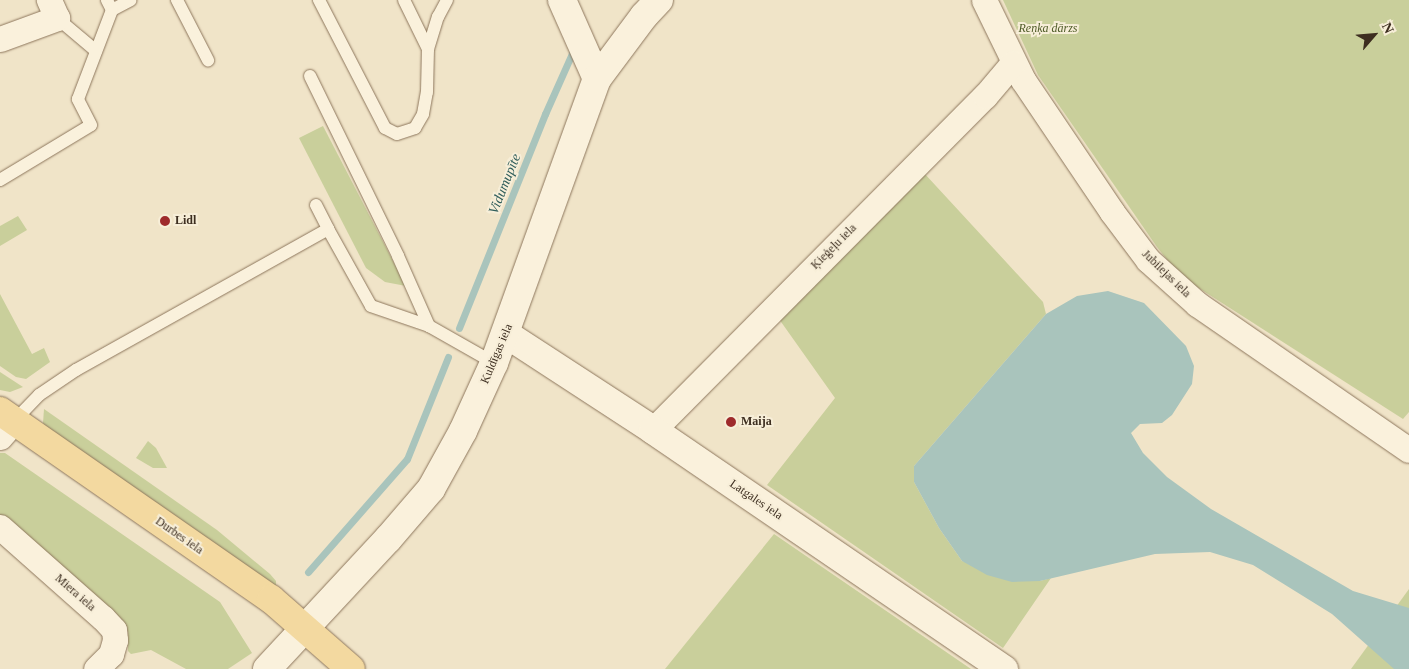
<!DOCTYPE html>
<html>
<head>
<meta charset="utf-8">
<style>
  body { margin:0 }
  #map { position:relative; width:1409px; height:669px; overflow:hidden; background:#f0e4c8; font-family:"Times New Roman",serif }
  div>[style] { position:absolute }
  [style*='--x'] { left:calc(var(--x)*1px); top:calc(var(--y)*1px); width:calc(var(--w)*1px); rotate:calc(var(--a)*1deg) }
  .green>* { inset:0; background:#c9cf9b }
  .water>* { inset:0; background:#a9c4bc }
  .stream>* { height:7px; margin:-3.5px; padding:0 3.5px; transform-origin:3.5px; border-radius:3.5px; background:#a9c4bc }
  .roads { filter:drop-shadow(0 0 1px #8d765c) drop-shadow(0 0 1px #8d765c) }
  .lane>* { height:12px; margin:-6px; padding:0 6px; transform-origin:6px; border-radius:6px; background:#faf1dc }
  .street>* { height:25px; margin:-12.5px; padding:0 12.5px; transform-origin:12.5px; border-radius:12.5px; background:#faf1dc }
  .secondary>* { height:28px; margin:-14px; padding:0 14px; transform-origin:14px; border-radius:14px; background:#faf1dc }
  .primary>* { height:28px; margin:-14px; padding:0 14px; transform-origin:14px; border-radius:14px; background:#f3d9a0 }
  .dots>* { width:14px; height:14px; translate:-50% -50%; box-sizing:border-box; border:2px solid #f7eed8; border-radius:50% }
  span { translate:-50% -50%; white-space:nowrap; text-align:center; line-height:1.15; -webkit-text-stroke:4px #f7eed8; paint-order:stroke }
  .park-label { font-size:12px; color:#4d5a26; font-style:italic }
  .poi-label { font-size:12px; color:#3d2e20; font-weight:700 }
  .left { translate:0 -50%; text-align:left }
  .street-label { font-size:12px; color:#3d2e20 }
  .water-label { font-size:14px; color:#2f5d5a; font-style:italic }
  .north { position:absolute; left:1349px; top:10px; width:50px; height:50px; -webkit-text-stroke:4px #f7eed8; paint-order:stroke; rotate:63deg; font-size:14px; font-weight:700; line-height:20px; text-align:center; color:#3d2e20 }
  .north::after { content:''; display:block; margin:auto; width:18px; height:22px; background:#3d2e20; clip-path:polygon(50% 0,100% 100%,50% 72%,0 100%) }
</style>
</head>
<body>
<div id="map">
  <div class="green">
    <div style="clip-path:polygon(1003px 0,1409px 0,1409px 412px,1403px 419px,1180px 276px,1157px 247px,1038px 75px)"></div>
    <div style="clip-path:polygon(323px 126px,406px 286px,385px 282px,366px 268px,299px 138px)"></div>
    <div style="clip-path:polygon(924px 173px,1043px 302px,1046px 314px,914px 466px,914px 482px,939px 528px,962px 561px,1040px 581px,1051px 578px,1003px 648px,767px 485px,835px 398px,779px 319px)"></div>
    <div style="clip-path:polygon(18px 216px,27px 230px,0 246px,0 226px)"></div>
    <div style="clip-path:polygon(0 294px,32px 354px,44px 348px,50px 362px,26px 379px,16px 377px,0 366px)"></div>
    <div style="clip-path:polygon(0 372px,23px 387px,10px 392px,0 390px)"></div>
    <div style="clip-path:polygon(44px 409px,217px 530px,270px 574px,276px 581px,276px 586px,51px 436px,43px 423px)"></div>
    <div style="clip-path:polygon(148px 441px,156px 448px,167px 468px,153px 468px,136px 458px)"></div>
    <div style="clip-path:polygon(0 453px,5px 453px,220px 602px,252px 653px,228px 669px,186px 669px,151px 650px,131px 654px,128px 651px,128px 632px,0 517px)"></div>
    <div style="clip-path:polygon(774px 534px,971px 669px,665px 669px)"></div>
    <div style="clip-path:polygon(1409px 589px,1409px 669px,1351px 669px)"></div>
  </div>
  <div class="water">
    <div style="clip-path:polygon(1108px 291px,1144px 303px,1186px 346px,1194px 366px,1192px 384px,1172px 415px,1162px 423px,1140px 424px,1131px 433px,1143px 453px,1167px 477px,1211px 509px,1353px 591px,1409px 608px,1409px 669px,1394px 669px,1332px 614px,1253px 565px,1210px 552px,1155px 554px,1040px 581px,1012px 582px,987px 575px,962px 561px,939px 528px,914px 482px,914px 466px,1046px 314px,1077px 296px)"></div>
  </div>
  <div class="stream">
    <div style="--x:459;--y:328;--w:231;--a:-68.1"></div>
    <div style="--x:545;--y:114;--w:71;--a:-66"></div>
    <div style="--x:308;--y:572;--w:150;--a:-48.8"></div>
    <div style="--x:407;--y:459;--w:110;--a:-68.1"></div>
  </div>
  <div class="roads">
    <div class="lane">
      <div style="--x:177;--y:0;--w:68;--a:62.7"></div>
      <div style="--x:319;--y:0;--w:144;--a:62.7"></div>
      <div style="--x:385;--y:128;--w:13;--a:27"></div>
      <div style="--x:397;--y:134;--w:19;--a:-18"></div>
      <div style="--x:415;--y:128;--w:16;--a:-60"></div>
      <div style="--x:423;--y:114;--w:22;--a:-80"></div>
      <div style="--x:427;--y:92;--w:43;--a:-88.7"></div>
      <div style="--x:428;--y:49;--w:34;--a:-73"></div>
      <div style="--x:438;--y:17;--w:19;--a:-62"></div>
      <div style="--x:404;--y:0;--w:55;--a:63.9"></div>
      <div style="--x:112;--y:10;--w:21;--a:-28"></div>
      <div style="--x:57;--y:18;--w:51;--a:40.2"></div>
      <div style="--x:310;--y:76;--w:200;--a:63.9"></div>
      <div style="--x:398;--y:256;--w:77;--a:66.1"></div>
      <div style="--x:0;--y:180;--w:106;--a:-31.1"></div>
      <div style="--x:91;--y:125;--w:29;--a:-117"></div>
      <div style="--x:78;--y:99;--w:95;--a:-69.1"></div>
      <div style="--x:112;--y:10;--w:11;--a:-117"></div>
      <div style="--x:316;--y:205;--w:27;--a:63"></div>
      <div style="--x:14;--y:421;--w:36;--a:-46"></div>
      <div style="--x:39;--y:395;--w:45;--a:-34"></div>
      <div style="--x:76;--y:370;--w:289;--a:-29.2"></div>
      <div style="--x:328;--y:229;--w:88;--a:60.8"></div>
      <div style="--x:371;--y:306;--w:61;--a:19"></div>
      <div style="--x:429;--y:326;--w:75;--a:29.6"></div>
    </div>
    <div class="street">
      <div style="--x:984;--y:0;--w:89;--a:64"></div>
      <div style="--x:1023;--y:80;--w:159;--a:56"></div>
      <div style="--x:1112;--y:212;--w:60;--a:53.1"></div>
      <div style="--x:1148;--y:260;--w:66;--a:41.9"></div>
      <div style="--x:1197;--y:304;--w:257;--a:34.6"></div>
      <div style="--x:0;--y:39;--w:61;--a:-20.2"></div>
      <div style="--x:57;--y:18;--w:20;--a:-114"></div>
      <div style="--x:653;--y:430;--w:471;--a:-45.2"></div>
      <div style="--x:985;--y:96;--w:43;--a:-49.7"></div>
      <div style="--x:0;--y:437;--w:21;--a:-49"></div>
      <div style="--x:0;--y:527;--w:137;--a:41.5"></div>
      <div style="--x:103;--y:618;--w:16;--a:47"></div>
      <div style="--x:114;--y:630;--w:10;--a:84"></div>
      <div style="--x:115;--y:640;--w:15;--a:106"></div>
      <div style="--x:111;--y:654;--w:21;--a:135"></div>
    </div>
    <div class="secondary">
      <div style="--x:562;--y:0;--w:86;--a:66.1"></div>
      <div style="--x:506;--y:334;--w:176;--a:33.1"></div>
      <div style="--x:653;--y:430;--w:425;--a:34.3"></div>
      <div style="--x:267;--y:669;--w:178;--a:-47.1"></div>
      <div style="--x:388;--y:539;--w:66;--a:-49.3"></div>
      <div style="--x:431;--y:489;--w:66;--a:-61.1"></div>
      <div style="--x:463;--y:431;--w:75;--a:-65.5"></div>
      <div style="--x:494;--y:363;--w:302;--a:-70.1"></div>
      <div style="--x:597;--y:79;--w:79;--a:-53.3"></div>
      <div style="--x:644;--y:16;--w:22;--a:-47"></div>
    </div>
    <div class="primary">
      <div style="--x:0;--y:411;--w:330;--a:34.8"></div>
      <div style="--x:271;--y:599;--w:106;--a:41.2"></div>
    </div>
  </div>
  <div class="dots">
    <div style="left:165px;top:221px;background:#9e2a2b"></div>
    <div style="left:731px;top:422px;background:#9e2a2b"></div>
  </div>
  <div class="park-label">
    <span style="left:1048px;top:29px">Reņķa dārzs</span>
  </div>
  <div class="poi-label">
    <span class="left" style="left:175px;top:221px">Lidl</span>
    <span class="left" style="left:741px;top:422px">Maija</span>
  </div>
  <div class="street-label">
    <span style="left:834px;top:247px;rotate:-45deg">Ķieģeļu iela</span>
    <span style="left:1166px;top:274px;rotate:44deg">Jubilejas iela</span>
    <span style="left:497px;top:354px;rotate:-67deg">Kuldīgas iela</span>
    <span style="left:756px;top:500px;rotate:34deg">Latgales iela</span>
    <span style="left:179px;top:536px;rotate:35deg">Durbes iela</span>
    <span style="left:75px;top:593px;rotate:41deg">Miera iela</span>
  </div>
  <div class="water-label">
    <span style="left:505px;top:184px;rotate:-68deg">Vidumupīte</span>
  </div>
  <div class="north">N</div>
</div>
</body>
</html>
